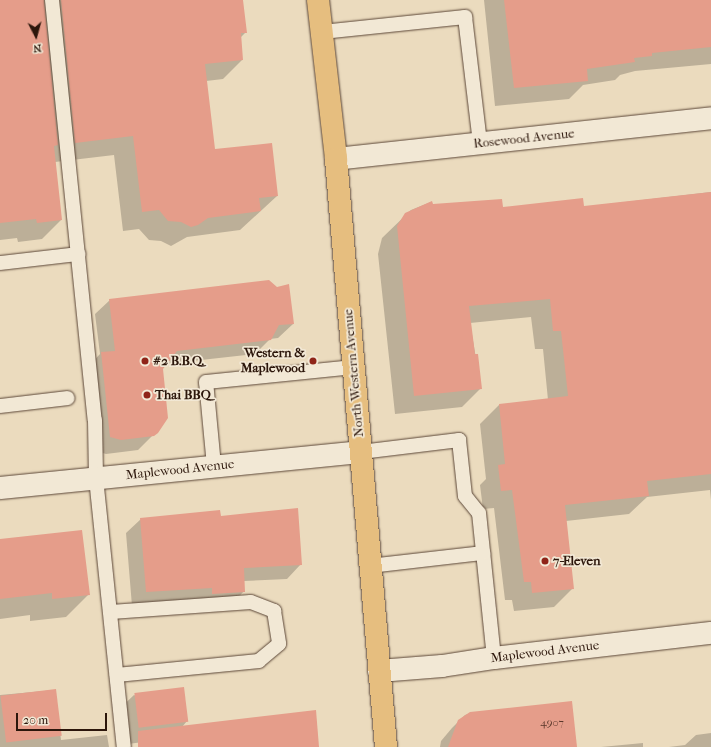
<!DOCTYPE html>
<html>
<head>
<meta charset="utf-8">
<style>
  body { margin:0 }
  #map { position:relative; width:711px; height:747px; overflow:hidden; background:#ebdbbe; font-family:"IM FELL French Canon",serif }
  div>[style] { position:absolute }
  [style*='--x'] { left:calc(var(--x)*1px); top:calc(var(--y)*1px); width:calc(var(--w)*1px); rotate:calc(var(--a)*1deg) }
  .shadow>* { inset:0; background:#0003 }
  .building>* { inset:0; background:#e59d8a; transform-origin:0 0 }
  .roads { filter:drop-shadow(0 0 1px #5c4738) drop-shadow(0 0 1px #5c4738) }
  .lane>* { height:14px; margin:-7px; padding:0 7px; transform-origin:7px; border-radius:7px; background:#f2e8d5 }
  .street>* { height:22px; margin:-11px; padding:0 11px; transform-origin:11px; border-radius:11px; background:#f2e8d5 }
  .primary>* { height:22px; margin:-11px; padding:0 11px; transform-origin:11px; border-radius:11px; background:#e6be7f }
  .dots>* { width:11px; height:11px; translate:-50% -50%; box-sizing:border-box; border:2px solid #f2e8d5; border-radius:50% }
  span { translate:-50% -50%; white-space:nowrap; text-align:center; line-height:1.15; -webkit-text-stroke:3.5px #f2e8d5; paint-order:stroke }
  .number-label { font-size:11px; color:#5a382b }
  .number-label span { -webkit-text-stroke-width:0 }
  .street-label { font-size:13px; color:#2c160b }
  .poi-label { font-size:13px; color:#2c160b; font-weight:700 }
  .right { translate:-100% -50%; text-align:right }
  .left { translate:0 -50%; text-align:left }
  .north { position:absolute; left:16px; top:16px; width:40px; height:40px; -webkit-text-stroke:3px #f2e8d5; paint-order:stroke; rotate:174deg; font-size:11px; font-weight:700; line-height:16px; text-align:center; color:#2c160b }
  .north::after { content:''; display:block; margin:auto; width:14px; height:18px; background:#2c160b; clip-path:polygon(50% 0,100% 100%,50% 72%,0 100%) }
  .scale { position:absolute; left:16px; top:713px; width:91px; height:18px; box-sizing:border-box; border:2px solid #2c160b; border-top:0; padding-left:5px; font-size:12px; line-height:14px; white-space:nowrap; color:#2c160b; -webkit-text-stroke:3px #f2e8d5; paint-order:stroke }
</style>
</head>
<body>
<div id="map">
  <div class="shadow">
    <div style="clip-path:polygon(0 0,242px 0,246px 32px,240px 38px,242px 60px,223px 79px,206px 81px,214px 151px,277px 196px,240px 230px,187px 237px,171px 246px,161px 241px,149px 240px,139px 229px,123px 231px,114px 155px,55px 162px,61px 220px,42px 239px,18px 242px,17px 238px,0 240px)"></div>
    <div style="clip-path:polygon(484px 0,711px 0,711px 64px,635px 71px,620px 75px,615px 80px,583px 85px,569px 99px,495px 106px)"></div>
    <div style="clip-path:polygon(711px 192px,711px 500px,710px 490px,647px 497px,629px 514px,566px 521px,573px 588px,554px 607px,514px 611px,512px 600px,505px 600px,494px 508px,483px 509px,480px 485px,486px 479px,480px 424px,499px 405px,548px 400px,543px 349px,535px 349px,531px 317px,470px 323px,481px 388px,462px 407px,395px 414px,378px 254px,382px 238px,411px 210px,431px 202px,432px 205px,502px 208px,583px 207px)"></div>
    <div style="clip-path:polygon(110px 300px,293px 324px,278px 338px,270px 339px,255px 354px,165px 364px,162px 369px,153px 435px,138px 450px,106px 454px,96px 451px,87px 368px,100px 354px,95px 314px)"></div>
    <div style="clip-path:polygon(221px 517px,301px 564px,287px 579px,244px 581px,244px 591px,230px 606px,132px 606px,126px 533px,141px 519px)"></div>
    <div style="clip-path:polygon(0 540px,89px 594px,66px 617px,30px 621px,30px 615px,0 619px)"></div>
    <div style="clip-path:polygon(55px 690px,61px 740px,107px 735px,109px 747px,0 747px,0 695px)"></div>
    <div style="clip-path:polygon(134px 695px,187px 721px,182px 727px,317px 747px,157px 747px,159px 740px,120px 745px,116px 712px)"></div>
    <div style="clip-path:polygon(475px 712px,576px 747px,440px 747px,441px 741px,452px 728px,465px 715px)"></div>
    <div style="clip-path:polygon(711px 733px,711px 747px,669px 747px,685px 745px,696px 735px)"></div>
    <div style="clip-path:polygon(643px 743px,643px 747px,601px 747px)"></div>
  </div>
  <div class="building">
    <div style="clip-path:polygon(0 0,44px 0,58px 145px,54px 146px,62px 220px,37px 223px,36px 219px,0 223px)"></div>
    <div style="clip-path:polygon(61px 0,243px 0,247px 33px,241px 33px,243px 60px,205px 64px,215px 149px,272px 143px,278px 196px,259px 198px,261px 211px,208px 218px,198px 225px,191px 227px,181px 222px,168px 221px,159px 210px,142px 212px,133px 136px,75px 143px)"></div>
    <div style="clip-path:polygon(504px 0,711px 0,711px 47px,652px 53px,652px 56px,634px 58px,635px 62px,587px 69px,588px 81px,514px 88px)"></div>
    <div style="clip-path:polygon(711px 192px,711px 474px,647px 481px,649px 496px,565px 505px,574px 589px,532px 593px,531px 582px,524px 582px,512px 490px,501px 491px,498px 465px,505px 464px,499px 404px,568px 396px,561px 331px,553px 331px,550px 299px,469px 306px,475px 354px,478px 354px,482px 389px,414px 396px,397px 226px,405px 213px,432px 201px,433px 204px,502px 199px,503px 207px,583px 198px,584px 206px)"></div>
    <div style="clip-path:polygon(269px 280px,277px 287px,289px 284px,294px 324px,279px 325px,271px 340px,177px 351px,163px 369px,168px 418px,158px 433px,154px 436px,121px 440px,110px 437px,101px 352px,115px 351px,109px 299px)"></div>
    <div style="clip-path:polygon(298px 508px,302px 565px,244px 568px,245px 592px,212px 594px,212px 588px,146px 592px,140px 518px,220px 510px,221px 516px)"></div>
    <div style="clip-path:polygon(82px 530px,90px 595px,52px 599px,52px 593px,0 599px,0 539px)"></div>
    <div style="left:184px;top:687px;width:35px;height:50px;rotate:83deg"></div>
    <div style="left:56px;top:689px;width:47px;height:56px;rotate:83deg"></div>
    <div style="clip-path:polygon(572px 701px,577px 747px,448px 747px,458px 720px,470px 712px)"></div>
    <div style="clip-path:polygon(316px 710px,319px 747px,138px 747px,138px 731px)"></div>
  </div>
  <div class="roads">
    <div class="lane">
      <div style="--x:52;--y:0;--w:422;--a:84.2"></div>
      <div style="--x:95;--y:420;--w:58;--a:89"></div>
      <div style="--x:96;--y:478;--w:270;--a:84.1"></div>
      <div style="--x:322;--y:32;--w:144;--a:-6"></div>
      <div style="--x:465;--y:17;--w:127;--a:83.2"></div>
      <div style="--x:0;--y:263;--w:79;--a:-6.6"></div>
      <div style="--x:0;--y:406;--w:68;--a:-6.7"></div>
      <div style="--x:361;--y:452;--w:99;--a:-7"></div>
      <div style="--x:459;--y:440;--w:56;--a:83.9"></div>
      <div style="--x:465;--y:496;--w:22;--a:51"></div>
      <div style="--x:479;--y:513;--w:146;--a:84.1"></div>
      <div style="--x:214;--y:466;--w:84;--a:-95.4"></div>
      <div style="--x:206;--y:382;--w:149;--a:-5.8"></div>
      <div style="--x:370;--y:566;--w:114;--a:-6.6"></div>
      <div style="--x:111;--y:612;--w:140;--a:-4.1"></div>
      <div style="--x:251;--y:602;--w:25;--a:21"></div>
      <div style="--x:274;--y:611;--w:33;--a:81"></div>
      <div style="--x:279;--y:644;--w:26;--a:140"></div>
      <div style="--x:259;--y:661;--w:143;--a:174.4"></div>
    </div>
    <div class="street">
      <div style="--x:336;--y:159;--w:377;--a:-6.2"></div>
      <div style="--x:0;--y:488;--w:363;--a:-5.7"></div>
      <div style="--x:379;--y:671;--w:63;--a:-4.5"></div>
      <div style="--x:442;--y:666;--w:53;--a:-8.7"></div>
      <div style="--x:494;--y:658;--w:218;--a:-6.6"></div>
    </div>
    <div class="primary">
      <div style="--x:318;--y:0;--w:160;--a:83.5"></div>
      <div style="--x:336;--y:159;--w:590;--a:85.14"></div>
    </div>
  </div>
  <div class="dots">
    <div style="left:145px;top:361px;background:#8f2418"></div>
    <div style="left:313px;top:361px;background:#8f2418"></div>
    <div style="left:147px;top:395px;background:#8f2418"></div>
    <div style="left:545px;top:561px;background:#8f2418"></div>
  </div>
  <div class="number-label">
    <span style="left:552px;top:723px">4907</span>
  </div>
  <div class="street-label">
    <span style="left:524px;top:139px;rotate:-6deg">Rosewood Avenue</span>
    <span style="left:354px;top:373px;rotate:-95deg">North Western Avenue</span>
    <span style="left:180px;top:470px;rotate:-6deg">Maplewood Avenue</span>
    <span style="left:545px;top:652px;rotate:-7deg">Maplewood Avenue</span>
  </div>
  <div class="poi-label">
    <span class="right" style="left:305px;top:361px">Western &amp;<br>Maplewood</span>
    <span class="left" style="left:153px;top:361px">#2 B.B.Q.</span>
    <span class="left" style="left:155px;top:395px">Thai BBQ</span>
    <span class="left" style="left:553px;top:561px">7-Eleven</span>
  </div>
  <div class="north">N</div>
  <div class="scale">20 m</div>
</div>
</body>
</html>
